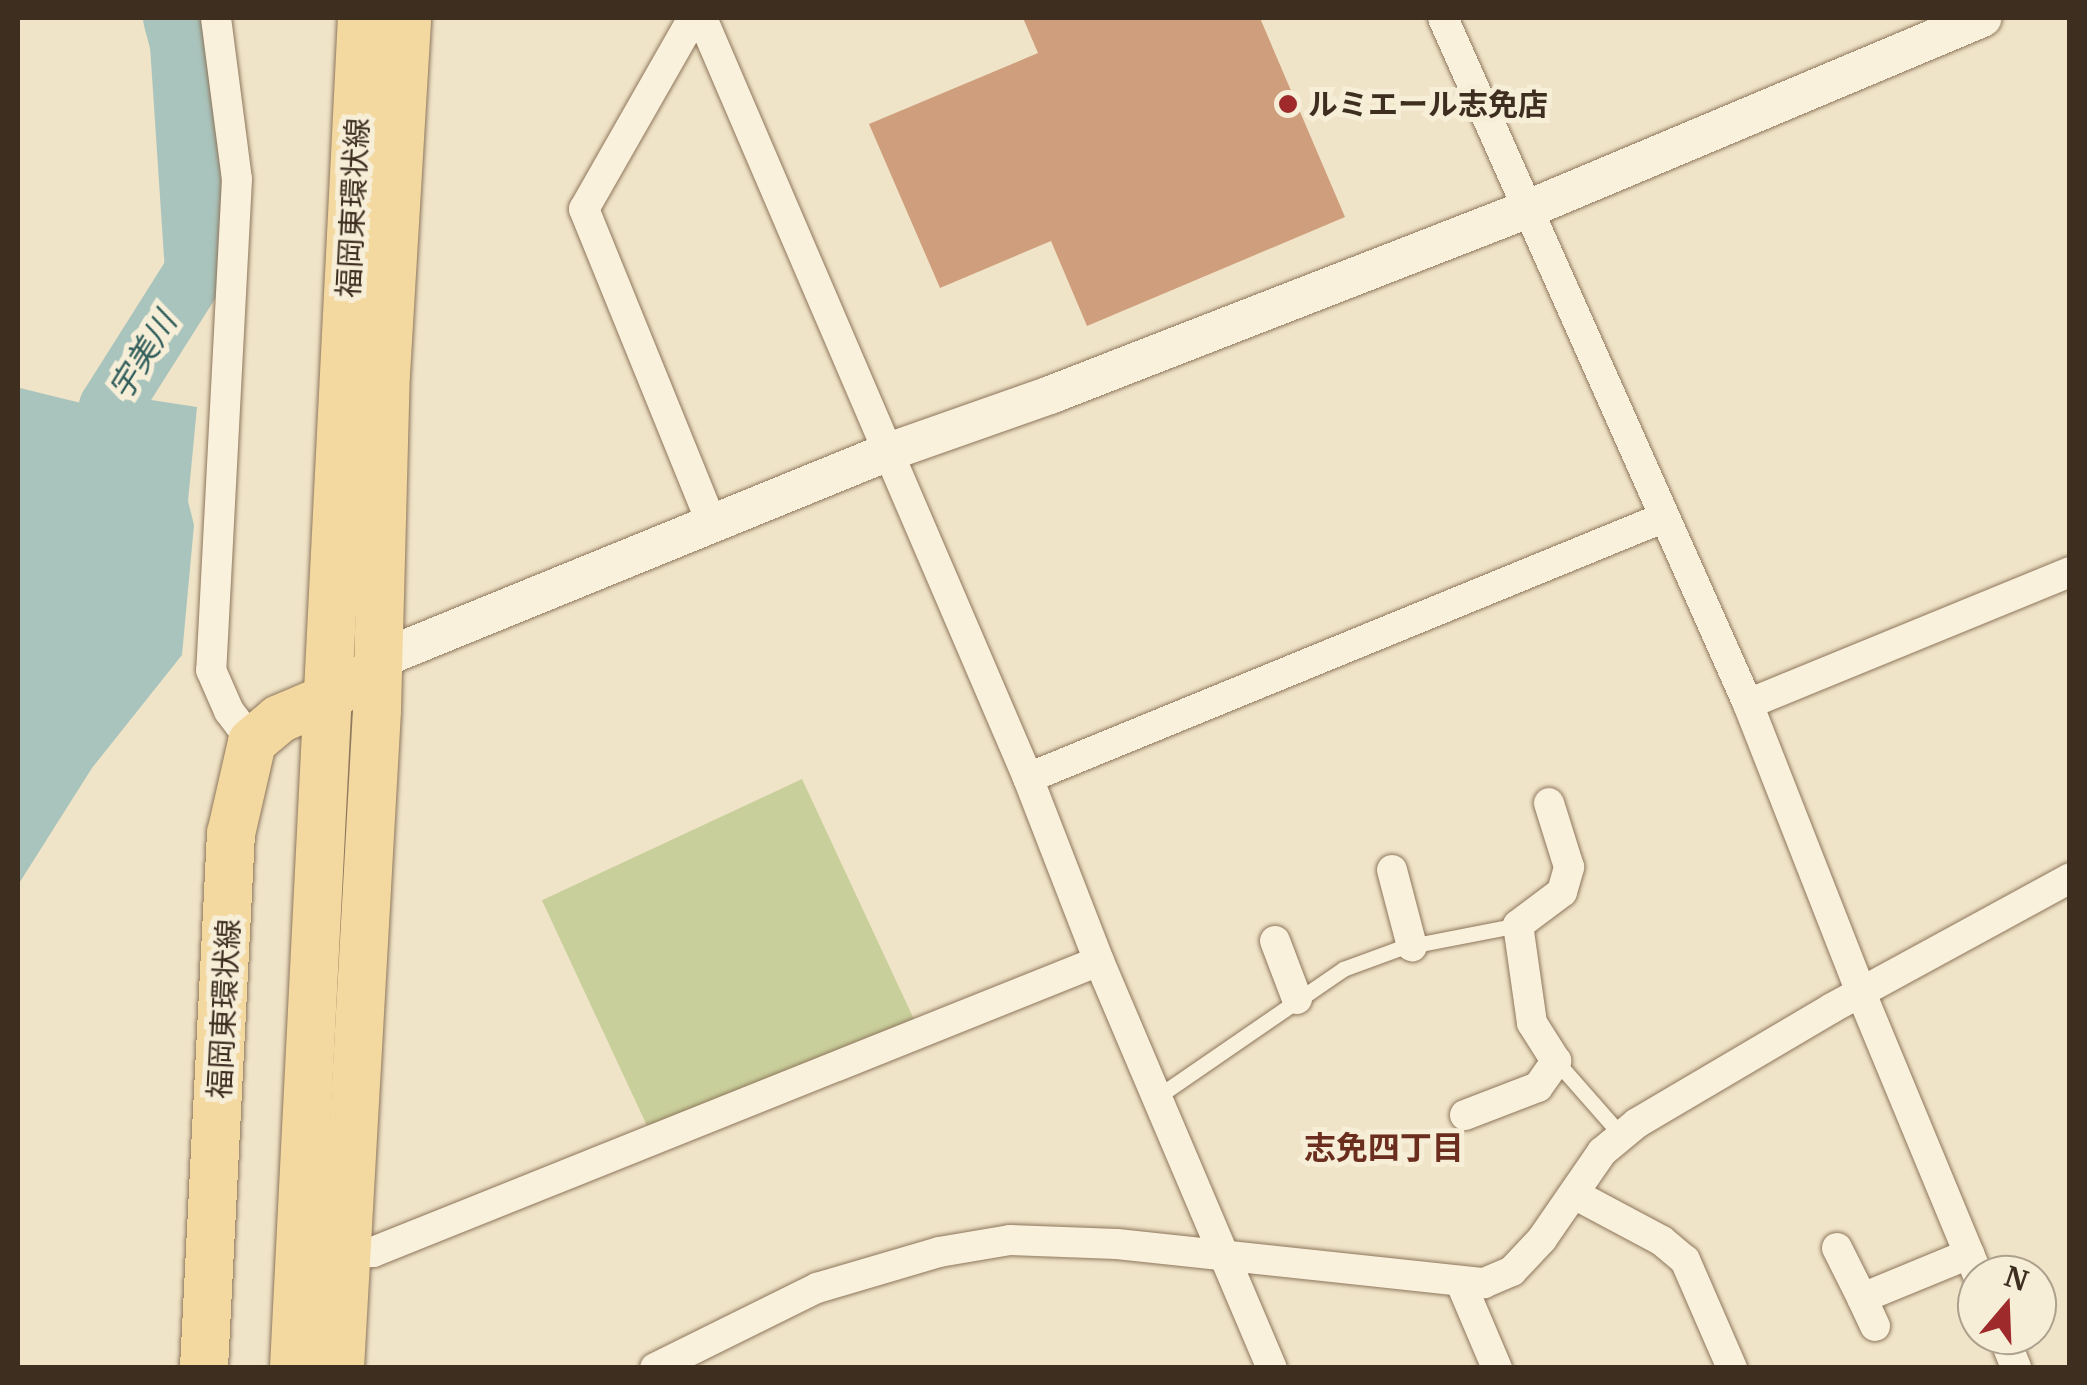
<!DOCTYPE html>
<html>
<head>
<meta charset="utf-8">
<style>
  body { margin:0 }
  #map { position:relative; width:2087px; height:1385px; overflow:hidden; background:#f0e4c8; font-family:Merriweather,"Noto Sans JP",serif }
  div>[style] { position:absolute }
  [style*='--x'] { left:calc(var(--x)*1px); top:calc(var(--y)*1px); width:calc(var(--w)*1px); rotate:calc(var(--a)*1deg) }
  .green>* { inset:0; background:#c9cf9b; transform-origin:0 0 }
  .water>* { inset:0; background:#a9c4bc }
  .river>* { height:62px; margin:-31px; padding:0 31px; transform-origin:31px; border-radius:31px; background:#a9c4bc }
  .building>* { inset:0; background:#cf9f7d }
  .roads { filter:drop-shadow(0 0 2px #8d765c) drop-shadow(0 0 2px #8d765c) }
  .service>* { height:15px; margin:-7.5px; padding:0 7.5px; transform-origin:7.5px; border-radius:7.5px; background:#faf1dc }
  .minor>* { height:30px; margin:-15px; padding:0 15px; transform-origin:15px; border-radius:15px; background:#faf1dc }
  .tertiary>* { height:38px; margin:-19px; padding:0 19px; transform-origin:19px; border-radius:19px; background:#faf1dc }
  .primary>* { height:48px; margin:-24px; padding:0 24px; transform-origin:24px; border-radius:24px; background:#f3d9a0 }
  .dots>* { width:28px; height:28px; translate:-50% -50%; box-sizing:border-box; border:5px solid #f7eed8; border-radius:50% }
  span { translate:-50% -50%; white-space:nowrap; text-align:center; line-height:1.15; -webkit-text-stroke:10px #f7eed8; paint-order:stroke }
  .poi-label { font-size:30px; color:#3d2e20; font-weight:700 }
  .left { translate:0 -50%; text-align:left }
  .street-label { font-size:30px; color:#3d2e20 }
  .water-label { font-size:32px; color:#2f5d5a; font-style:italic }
  .neighbourhood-label { font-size:32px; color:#6b2e1e; font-weight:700 }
  .frame { position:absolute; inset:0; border:20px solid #3d2e20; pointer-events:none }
  .north { position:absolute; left:1957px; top:1255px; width:100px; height:100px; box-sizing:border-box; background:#f7eed8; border:2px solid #ada18e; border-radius:50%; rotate:19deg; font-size:28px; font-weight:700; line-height:40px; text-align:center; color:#3d2e20 }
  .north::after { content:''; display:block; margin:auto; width:35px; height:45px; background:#9e2a2b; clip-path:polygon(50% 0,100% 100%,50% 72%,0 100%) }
</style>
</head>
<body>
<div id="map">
  <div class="green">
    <div style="left:802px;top:779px;width:265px;height:287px;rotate:65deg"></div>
  </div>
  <div class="water">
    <div style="clip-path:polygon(20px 388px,85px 404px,138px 398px,197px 407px,188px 501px,194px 525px,182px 655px,92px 768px,18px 885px)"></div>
  </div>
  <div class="river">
    <div style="--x:90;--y:480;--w:76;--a:-74.7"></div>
    <div style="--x:110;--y:407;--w:161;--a:-57.7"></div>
    <div style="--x:196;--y:271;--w:227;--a:-93.8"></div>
    <div style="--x:181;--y:44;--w:27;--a:-105"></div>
  </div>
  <div class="building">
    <div style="clip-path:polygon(1023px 18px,1260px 18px,1345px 217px,1087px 326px,1051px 241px,940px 288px,869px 124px,1038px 53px)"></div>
  </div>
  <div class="roads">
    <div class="service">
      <div style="--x:1556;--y:1061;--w:100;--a:48.7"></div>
      <div style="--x:1157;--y:1097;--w:226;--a:-34.5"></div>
      <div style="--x:1343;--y:969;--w:61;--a:-20.2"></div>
      <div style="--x:1400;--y:948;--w:120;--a:-11"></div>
    </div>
    <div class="minor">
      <div style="--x:216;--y:18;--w:162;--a:82.6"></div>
      <div style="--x:237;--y:179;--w:492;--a:93"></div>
      <div style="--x:211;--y:670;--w:45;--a:66.3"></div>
      <div style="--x:229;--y:711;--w:39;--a:53"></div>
      <div style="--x:693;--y:18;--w:220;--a:119.7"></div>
      <div style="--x:584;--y:209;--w:340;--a:67.9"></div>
      <div style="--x:702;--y:18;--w:827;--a:66.78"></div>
      <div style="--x:1028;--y:778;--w:196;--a:68.8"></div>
      <div style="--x:1099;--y:961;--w:442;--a:67"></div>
      <div style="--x:1443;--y:18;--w:751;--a:66.03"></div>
      <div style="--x:1748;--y:704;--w:310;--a:68.6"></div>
      <div style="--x:1861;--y:993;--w:305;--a:67.5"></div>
      <div style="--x:1748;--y:704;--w:348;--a:-22.3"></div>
      <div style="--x:1028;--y:778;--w:688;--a:-22.28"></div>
      <div style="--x:1392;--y:870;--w:79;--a:75.3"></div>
      <div style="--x:1275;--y:941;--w:62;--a:69.2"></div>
      <div style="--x:1465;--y:1115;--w:78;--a:-21"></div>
      <div style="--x:1538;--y:1087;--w:32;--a:-55"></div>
      <div style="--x:1556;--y:1061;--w:45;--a:-122.3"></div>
      <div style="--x:1532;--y:1023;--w:99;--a:-98.1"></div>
      <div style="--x:1518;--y:925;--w:55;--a:-36.9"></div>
      <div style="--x:1562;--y:892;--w:26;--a:-74"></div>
      <div style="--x:1569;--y:867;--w:67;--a:-107.4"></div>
      <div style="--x:1574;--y:1194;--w:100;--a:28.1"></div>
      <div style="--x:1662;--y:1241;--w:30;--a:40"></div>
      <div style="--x:1685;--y:1260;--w:118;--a:66.5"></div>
      <div style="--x:1837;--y:1248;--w:56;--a:63.4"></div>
      <div style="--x:347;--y:1253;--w:26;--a:-2"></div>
      <div style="--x:373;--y:1252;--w:782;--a:-21.84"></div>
      <div style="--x:1460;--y:1281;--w:95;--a:67"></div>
      <div style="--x:1875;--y:1326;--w:31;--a:-115"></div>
      <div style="--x:1862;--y:1298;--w:116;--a:-22.4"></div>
      <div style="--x:2003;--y:1335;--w:35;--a:68"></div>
      <div style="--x:655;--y:1368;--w:181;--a:-26.3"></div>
      <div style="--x:817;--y:1288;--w:127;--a:-16.4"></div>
      <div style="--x:939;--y:1252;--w:72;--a:-9.6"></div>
      <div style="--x:1010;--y:1240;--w:107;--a:2.1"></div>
      <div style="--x:1117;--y:1244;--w:369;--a:6.1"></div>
      <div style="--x:1484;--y:1283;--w:30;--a:-23"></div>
      <div style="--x:1512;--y:1271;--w:44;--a:-46.8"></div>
      <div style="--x:1542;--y:1239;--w:106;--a:-55.4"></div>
      <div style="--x:1602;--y:1152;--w:45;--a:-39.6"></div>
      <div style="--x:1637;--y:1123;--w:226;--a:-30.5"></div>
      <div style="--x:1832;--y:1008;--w:271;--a:-28.6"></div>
    </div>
    <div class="tertiary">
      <div style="--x:378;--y:660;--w:551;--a:-22.19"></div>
      <div style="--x:888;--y:452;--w:172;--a:-19.4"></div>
      <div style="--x:1050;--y:395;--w:513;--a:-21.26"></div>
      <div style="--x:1528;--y:209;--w:493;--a:-22.8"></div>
    </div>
    <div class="primary">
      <div style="--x:204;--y:1368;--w:535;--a:-87.11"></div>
      <div style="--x:231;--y:834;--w:94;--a:-77.1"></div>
      <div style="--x:252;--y:742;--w:35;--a:-40"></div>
      <div style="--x:279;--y:719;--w:54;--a:-22.8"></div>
      <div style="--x:329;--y:698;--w:28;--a:-38"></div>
      <div style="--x:294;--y:1368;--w:1352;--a:-87.12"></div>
      <div style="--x:340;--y:1368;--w:659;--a:-86.78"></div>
      <div style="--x:377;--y:710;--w:336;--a:-88.5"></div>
      <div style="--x:386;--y:374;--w:357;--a:-86.6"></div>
    </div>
  </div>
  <div class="dots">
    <div style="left:1288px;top:104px;background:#9e2a2b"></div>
  </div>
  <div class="poi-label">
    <span class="left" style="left:1308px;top:104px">ルミエール志免店</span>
  </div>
  <div class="street-label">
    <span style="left:353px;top:208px;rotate:-87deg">福岡東環状線</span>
    <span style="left:224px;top:1009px;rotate:-87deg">福岡東環状線</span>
  </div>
  <div class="water-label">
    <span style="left:143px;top:356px;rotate:-58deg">宇美川</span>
  </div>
  <div class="neighbourhood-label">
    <span style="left:1384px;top:1148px">志免四丁目</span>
  </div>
  <div class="frame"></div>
  <div class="north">N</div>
</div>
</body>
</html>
